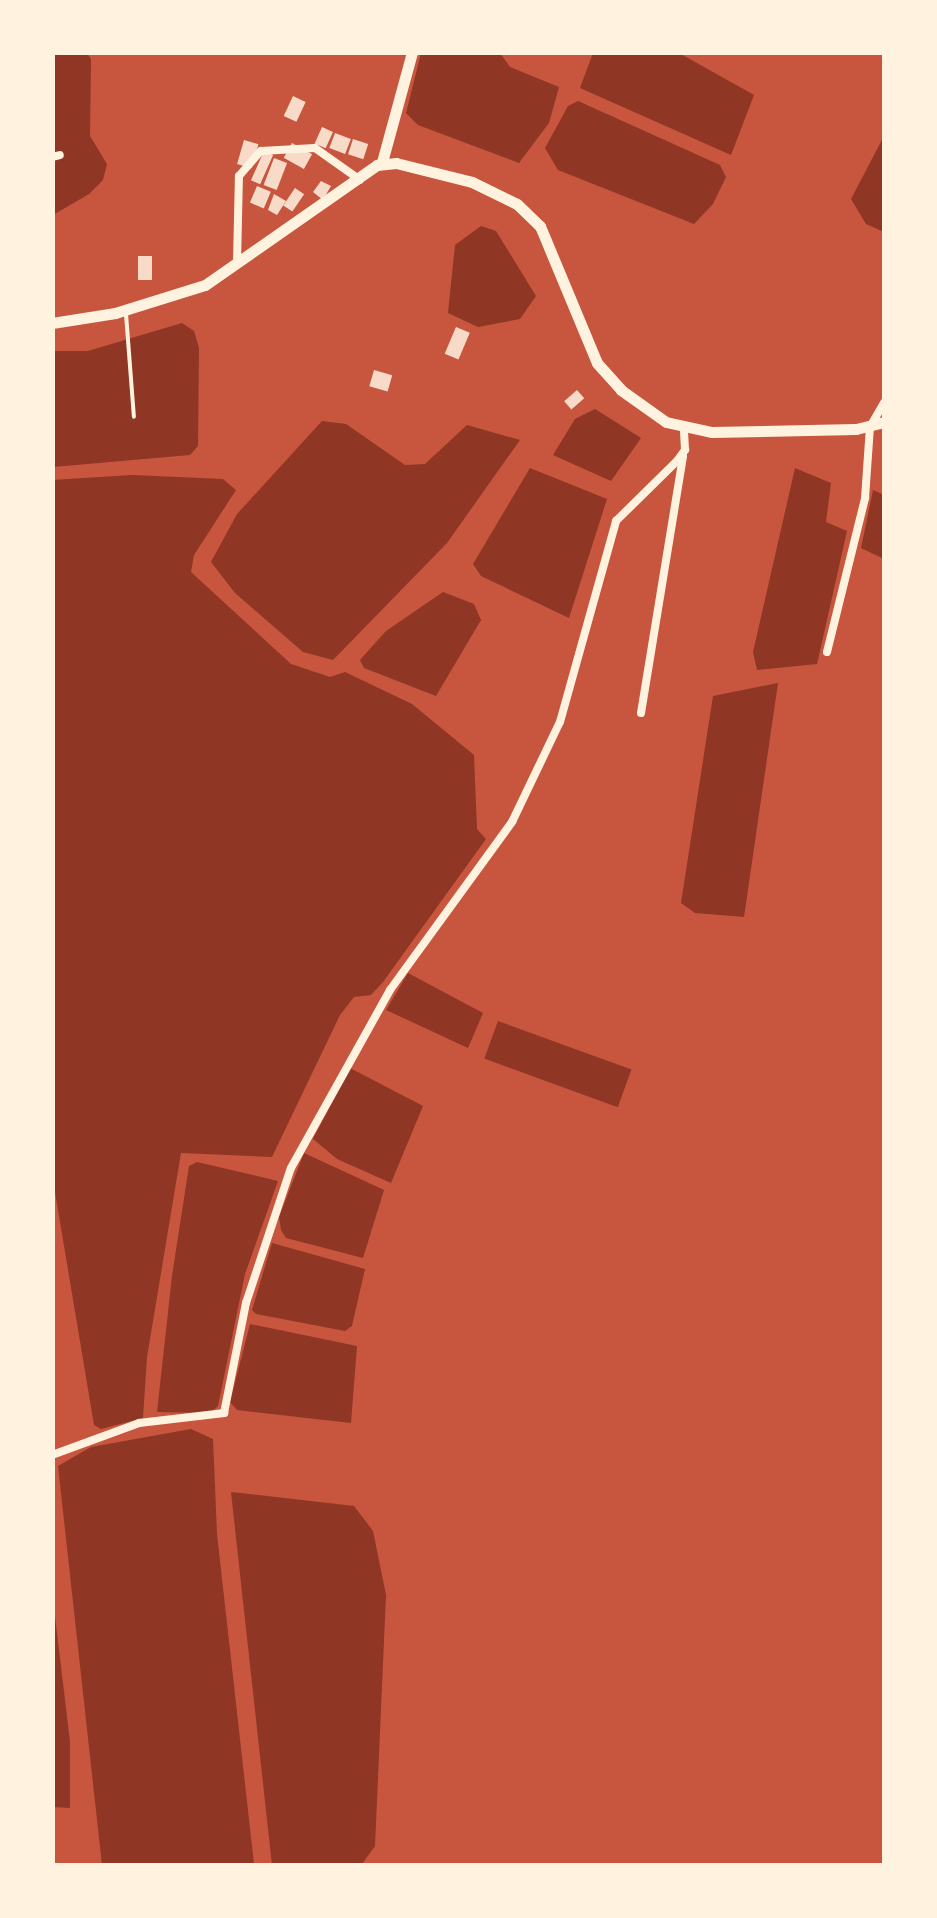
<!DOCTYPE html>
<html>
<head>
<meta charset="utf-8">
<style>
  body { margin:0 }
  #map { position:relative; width:937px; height:1918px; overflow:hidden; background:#c8553d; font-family:"DM Sans",sans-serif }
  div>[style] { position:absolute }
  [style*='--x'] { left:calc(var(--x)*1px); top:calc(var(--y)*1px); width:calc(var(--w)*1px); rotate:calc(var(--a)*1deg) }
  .water>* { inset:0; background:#8f3625; transform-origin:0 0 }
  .building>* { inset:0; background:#f7dbc8; transform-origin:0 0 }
  .service>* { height:4px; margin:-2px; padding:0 2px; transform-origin:2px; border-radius:2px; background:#fff3e0 }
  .minor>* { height:8px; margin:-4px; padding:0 4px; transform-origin:4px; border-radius:4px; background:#fff3e0 }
  .secondary>* { height:11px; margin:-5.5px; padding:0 5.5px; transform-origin:5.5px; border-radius:5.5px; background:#fff3e0 }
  span { translate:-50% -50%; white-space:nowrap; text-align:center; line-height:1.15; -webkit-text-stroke:8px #fff3e0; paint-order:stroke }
  .frame { position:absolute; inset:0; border:55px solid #fff3e0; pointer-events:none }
</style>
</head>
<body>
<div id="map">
  <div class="water">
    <div style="clip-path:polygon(53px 53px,87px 53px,91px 59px,90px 136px,107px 164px,103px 180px,89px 194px,53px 215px)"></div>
    <div style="clip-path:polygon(421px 53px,500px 53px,510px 67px,559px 87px,549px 123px,519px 163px,418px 125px,406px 113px)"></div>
    <div style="clip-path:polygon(593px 53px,679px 53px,754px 95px,731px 155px,580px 88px)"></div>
    <div style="clip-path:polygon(578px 101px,720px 165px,726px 177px,713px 204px,694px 224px,558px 170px,545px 148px,568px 106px)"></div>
    <div style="clip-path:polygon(884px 136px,884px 232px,866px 224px,851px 199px)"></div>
    <div style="clip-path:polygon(481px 226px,496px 231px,536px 296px,520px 319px,478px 327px,448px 313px,455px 245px)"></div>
    <div style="clip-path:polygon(182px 323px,194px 331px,199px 348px,198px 446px,190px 455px,53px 467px,53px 351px,88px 351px)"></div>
    <div style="clip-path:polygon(595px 409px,641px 438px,611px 481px,553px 455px,575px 419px)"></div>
    <div style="clip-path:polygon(322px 421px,346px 424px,405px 465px,425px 464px,467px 425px,520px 440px,447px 543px,333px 660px,303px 652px,235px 593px,211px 562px,237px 514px)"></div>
    <div style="clip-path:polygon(530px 468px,607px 499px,569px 618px,481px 576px,473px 564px)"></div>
    <div style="clip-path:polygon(795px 468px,831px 483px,826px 522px,847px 531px,817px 664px,757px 670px,753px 652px)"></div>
    <div style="clip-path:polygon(132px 475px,223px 479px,236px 490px,194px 555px,191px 572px,291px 664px,330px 677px,345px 672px,412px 704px,474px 755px,477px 829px,486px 839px,383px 982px,371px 995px,354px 997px,340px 1015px,272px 1157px,181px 1153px,147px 1357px,143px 1418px,101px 1429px,94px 1425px,53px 1180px,52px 480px)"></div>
    <div style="clip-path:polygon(873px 490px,884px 495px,884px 559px,861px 548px)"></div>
    <div style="clip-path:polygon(443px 592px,474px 604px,481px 620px,436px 696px,364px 668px,360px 660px,386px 631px)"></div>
    <div style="clip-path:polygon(778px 683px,744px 917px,695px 913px,681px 903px,713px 696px)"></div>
    <div style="clip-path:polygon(408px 973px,483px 1013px,468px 1048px,386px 1010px)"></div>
    <div style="left:498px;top:1021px;width:142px;height:40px;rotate:20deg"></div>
    <div style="clip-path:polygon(350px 1068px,423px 1106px,391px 1183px,337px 1159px,313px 1139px)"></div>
    <div style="clip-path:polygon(304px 1153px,384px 1190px,363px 1258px,286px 1238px,281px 1230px,279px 1217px)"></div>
    <div style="clip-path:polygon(197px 1162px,278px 1181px,245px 1274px,218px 1406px,210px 1413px,157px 1412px,172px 1276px,189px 1166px)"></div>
    <div style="clip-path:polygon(272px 1243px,365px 1269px,352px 1326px,345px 1331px,256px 1314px,252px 1310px)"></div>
    <div style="clip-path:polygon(250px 1324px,357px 1346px,351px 1423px,237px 1410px,230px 1402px)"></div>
    <div style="clip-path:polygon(191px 1429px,213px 1439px,217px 1534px,254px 1864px,102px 1865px,58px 1466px,91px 1447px)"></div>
    <div style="clip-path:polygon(231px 1492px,354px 1506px,373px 1531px,386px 1595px,375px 1846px,362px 1864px,272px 1865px)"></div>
    <div style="clip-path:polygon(52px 1591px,70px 1742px,70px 1808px,53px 1807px)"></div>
  </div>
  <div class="building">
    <div style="left:293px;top:96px;width:14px;height:22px;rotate:25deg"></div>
    <div style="left:322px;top:127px;width:12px;height:18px;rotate:24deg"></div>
    <div style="left:335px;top:133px;width:17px;height:16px;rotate:21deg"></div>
    <div style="left:353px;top:139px;width:16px;height:16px;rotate:18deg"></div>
    <div style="left:244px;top:140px;width:15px;height:25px;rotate:16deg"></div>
    <div style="left:292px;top:143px;width:23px;height:17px;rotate:29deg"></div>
    <div style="left:264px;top:151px;width:10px;height:32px;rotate:24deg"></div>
    <div style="left:274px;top:158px;width:14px;height:29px;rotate:21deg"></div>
    <div style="clip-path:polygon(321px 181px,331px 186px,323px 200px,313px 192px)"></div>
    <div style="left:257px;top:186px;width:15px;height:18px;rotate:23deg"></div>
    <div style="left:295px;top:188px;width:11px;height:21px;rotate:34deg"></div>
    <div style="clip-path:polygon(274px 194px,286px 201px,277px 215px,268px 210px)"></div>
    <div style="left:138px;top:256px;width:14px;height:24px"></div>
    <div style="left:456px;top:327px;width:15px;height:29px;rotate:23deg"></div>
    <div style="left:374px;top:370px;width:19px;height:17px;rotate:16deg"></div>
    <div style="left:577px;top:390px;width:11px;height:17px;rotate:49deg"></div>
  </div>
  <div class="service">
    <div style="--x:126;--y:314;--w:103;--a:85.6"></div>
  </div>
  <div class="minor">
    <div style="--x:52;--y:157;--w:8;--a:-14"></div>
    <div style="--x:237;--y:262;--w:86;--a:-88.7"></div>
    <div style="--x:239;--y:176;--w:33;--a:-49"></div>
    <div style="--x:261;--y:151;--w:54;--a:-3.2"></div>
    <div style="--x:315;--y:148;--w:55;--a:35.4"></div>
    <div style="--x:827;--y:652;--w:159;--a:-76.1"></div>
    <div style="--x:865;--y:498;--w:71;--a:-86"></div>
    <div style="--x:870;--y:427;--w:28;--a:-60"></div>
    <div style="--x:641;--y:713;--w:260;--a:-80.7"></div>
    <div style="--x:52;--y:1455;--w:93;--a:-20.2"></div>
    <div style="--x:139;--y:1423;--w:86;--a:-6.7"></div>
    <div style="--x:224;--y:1413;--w:112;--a:-78.7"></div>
    <div style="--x:246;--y:1303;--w:142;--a:-71.6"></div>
    <div style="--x:291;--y:1168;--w:204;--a:-60.9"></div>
    <div style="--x:390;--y:990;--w:208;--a:-54"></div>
    <div style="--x:512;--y:822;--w:111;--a:-64.4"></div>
    <div style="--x:560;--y:722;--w:209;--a:-74.4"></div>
    <div style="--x:616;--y:521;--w:86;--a:-44.5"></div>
    <div style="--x:677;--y:461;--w:14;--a:-54"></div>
    <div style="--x:685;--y:450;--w:21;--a:-93"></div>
  </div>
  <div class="secondary">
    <div style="--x:382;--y:162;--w:114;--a:-74.7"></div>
    <div style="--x:52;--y:323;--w:64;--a:-9"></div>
    <div style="--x:115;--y:313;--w:94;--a:-17.3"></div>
    <div style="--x:205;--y:285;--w:210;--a:-34.9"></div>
    <div style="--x:377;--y:165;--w:19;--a:-6"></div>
    <div style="--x:396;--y:163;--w:78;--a:14"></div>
    <div style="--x:472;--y:182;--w:50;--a:26.1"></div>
    <div style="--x:517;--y:204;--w:32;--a:44"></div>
    <div style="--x:540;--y:226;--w:148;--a:67.4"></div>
    <div style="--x:597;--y:363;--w:36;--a:48"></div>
    <div style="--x:621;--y:390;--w:55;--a:35.4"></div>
    <div style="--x:666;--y:422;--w:47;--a:12.3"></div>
    <div style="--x:712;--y:432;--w:144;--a:-1.2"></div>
    <div style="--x:856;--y:429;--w:29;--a:-14"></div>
  </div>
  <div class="frame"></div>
</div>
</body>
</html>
